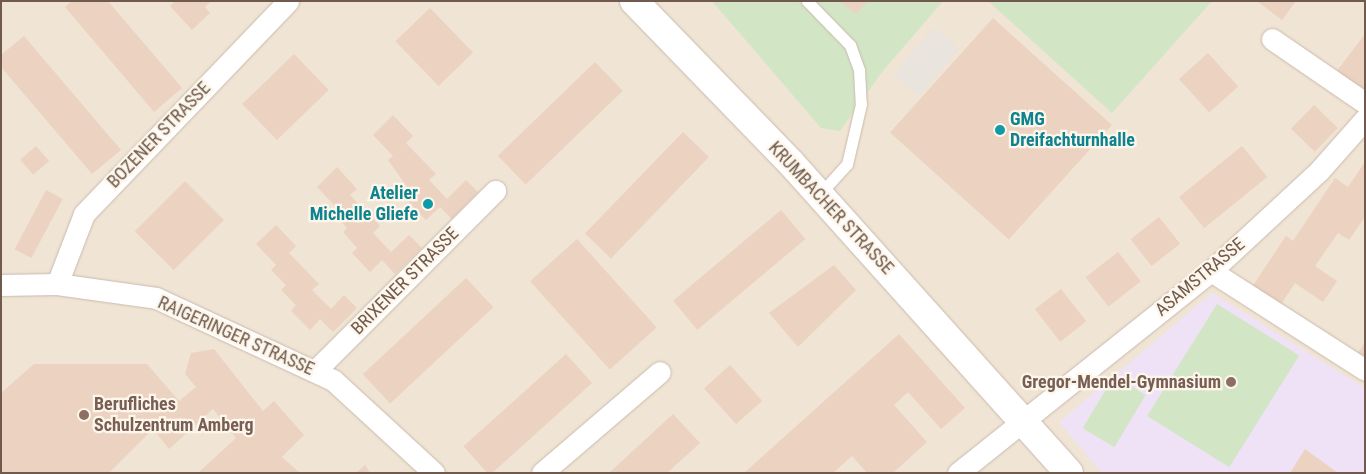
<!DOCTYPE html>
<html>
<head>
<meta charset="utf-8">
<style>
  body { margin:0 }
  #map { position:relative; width:1366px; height:474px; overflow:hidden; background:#faf2e5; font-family:"Roboto Condensed",sans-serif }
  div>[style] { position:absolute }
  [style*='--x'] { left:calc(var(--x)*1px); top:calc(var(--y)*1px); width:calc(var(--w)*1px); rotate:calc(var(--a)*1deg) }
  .residential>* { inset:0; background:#f0e4d4; transform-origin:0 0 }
  .industrial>* { inset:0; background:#eae4df; transform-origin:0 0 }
  .education>* { inset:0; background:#efe2f6 }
  .green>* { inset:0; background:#d2e6c5; transform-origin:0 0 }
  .building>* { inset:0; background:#ecd2c0; transform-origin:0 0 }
  .roads { filter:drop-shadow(0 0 1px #cabaad) drop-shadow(0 0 1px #cabaad) }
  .lane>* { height:11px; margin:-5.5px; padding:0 5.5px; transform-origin:5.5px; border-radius:5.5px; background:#fff }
  .street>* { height:21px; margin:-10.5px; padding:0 10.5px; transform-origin:10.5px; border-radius:10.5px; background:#fff }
  .secondary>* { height:28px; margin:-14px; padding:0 14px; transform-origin:14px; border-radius:14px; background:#fff }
  .dots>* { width:14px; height:14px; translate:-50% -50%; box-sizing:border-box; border:2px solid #fdf6eb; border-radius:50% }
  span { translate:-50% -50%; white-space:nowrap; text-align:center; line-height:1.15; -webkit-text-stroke:4.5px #fdf6eb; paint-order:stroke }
  .culture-label { font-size:18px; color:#0d838f; font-weight:700 }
  .left { translate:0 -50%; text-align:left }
  .right { translate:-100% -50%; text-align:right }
  .street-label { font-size:18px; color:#705a4d }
  .education-label { font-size:18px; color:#785e54; font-weight:700 }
  .frame { position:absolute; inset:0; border:2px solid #705a4d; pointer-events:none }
</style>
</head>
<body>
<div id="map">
  <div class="residential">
    <div style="left:1px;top:1px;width:1364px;height:472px"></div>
  </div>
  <div class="industrial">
    <div style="left:934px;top:27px;width:33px;height:62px;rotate:40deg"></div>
  </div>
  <div class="education">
    <div style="clip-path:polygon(1212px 293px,1365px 388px,1365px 473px,1102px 473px,1059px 422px)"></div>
  </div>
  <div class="green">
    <div style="clip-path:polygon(712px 1px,943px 1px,882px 72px,840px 131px,821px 128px)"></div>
    <div style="clip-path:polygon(988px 1px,1212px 1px,1112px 113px)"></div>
    <div style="left:1217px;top:304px;width:97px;height:132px;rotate:32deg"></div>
    <div style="left:1114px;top:376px;width:37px;height:61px;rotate:31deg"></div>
  </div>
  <div class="building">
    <div style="clip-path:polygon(72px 1px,108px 1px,182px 88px,154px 112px,65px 7px)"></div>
    <div style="clip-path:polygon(175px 1px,211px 1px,205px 7px,210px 13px,192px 30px,170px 6px)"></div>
    <div style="clip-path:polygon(839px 1px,868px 1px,856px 14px)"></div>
    <div style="clip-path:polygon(1257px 1px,1296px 1px,1282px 20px)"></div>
    <div style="left:430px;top:8px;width:62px;height:48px;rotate:46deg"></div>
    <div style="left:993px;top:18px;width:160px;height:154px;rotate:42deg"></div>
    <div style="clip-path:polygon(1365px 34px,1365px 97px,1333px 76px)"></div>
    <div style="clip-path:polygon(24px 36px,121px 150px,92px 174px,1px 67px,1px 55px)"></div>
    <div style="left:1208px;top:53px;width:45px;height:39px;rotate:48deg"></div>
    <div style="left:294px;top:54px;width:50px;height:72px;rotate:46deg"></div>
    <div style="left:595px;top:62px;width:40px;height:135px;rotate:46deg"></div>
    <div style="left:1314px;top:105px;width:33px;height:33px;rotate:44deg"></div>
    <div style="clip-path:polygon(393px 115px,413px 136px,406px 143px,436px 174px,429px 180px,447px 199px,466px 180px,478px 192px,452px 219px,440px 207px,426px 220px,408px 201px,413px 195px,388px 160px,393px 156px,373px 135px)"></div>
    <div style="left:683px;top:132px;width:36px;height:141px;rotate:44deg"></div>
    <div style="left:36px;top:146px;width:20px;height:21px;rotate:49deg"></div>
    <div style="left:1242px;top:146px;width:40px;height:81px;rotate:51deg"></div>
    <div style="clip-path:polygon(1365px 162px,1365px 217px,1349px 240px,1338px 233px,1315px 266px,1337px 281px,1323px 302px,1295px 283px,1280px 306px,1252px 287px,1286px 236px,1293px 241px,1335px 178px,1348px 187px)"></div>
    <div style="clip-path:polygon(337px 167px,357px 189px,350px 195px,380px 226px,373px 233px,391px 252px,409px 235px,422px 248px,395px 274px,382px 260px,370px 272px,352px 253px,357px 248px,343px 232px,347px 228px,333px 212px,337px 208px,317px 187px)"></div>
    <div style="left:185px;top:181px;width:55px;height:71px;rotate:45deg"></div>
    <div style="left:46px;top:190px;width:19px;height:67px;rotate:28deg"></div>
    <div style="left:781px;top:210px;width:38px;height:141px;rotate:50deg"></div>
    <div style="left:1159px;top:217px;width:34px;height:36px;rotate:52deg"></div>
    <div style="clip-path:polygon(276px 225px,296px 246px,289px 253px,319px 284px,312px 290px,331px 309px,344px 295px,357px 308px,333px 332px,320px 319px,310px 330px,291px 311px,296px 305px,281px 290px,286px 285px,271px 270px,276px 265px,256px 244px)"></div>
    <div style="left:577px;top:239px;width:119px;height:63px;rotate:48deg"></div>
    <div style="left:1118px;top:252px;width:37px;height:41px;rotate:52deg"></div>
    <div style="clip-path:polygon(834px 265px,856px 290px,798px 347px,769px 313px)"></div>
    <div style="left:466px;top:278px;width:40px;height:141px;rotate:47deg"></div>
    <div style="left:1061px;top:289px;width:41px;height:33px;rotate:52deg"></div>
    <div style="clip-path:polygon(899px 334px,965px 408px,941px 429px,908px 392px,894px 405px,927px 442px,893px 473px,867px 473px,852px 456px,833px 473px,744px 473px)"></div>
    <div style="clip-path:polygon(1365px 342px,1365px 361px,1356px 356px)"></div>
    <div style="clip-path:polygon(214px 349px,263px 411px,274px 401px,304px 435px,282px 457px,300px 473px,198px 473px,236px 438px,213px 409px,169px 449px,153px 429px,109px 473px,1px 473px,1px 393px,34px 364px,147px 364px,179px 401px,196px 387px,185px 374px,191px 353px)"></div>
    <div style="left:566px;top:354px;width:39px;height:138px;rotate:48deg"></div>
    <div style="left:730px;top:365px;width:48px;height:35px;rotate:48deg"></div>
    <div style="clip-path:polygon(673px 414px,700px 443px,667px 473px,609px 473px)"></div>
    <div style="clip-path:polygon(1305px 449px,1338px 473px,1290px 473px)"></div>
    <div style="clip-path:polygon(365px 465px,370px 473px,356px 473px)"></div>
  </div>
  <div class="roads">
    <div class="lane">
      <div style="--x:807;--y:1;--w:62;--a:45.7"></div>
      <div style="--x:850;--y:45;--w:27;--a:70"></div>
      <div style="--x:859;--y:70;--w:34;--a:87"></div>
      <div style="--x:861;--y:104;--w:62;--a:103.1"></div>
      <div style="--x:847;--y:164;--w:42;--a:132.1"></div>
    </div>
    <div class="street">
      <div style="--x:1272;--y:39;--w:113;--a:34.5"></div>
      <div style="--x:1211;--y:271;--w:183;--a:32.7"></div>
      <div style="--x:57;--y:284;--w:75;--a:-68.9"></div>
      <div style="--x:84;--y:214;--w:295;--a:-46.2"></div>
      <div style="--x:1;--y:285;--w:56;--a:-1"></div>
      <div style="--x:57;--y:284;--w:100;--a:8"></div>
      <div style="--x:156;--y:298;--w:195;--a:24.9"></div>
      <div style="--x:333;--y:380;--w:137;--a:42.6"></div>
      <div style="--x:315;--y:371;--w:255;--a:-45"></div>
      <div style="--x:542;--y:473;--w:155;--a:-40.6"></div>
      <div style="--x:958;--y:473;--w:324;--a:-38.6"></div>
      <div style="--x:1211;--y:271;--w:147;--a:-42.8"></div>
      <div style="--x:1319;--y:171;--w:69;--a:-48.5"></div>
    </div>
    <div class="secondary">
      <div style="--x:634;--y:1;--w:226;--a:45.9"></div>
      <div style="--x:791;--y:163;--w:416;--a:48.1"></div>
    </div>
  </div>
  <div class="dots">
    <div style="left:1000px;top:130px;background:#0f9aa8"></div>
    <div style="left:428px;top:204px;background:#0f9aa8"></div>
    <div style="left:1231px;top:382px;background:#8d6e63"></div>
    <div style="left:84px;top:415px;background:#8d6e63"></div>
  </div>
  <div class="culture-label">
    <span class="left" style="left:1010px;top:130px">GMG<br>Dreifachturnhalle</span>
    <span class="right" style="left:418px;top:204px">Atelier<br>Michelle Gliefe</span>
  </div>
  <div class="street-label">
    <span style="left:159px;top:135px;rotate:-46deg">BOZENER STRASSE</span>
    <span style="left:831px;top:208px;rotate:47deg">KRUMBACHER STRASSE</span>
    <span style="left:1200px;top:277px;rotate:-40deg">ASAMSTRASSE</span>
    <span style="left:405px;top:281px;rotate:-45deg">BRIXENER STRASSE</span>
    <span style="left:236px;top:336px;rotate:24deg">RAIGERINGER STRASSE</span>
  </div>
  <div class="education-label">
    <span class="right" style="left:1221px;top:382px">Gregor-Mendel-Gymnasium</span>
    <span class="left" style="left:94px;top:415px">Berufliches<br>Schulzentrum Amberg</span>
  </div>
  <div class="frame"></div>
</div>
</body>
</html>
